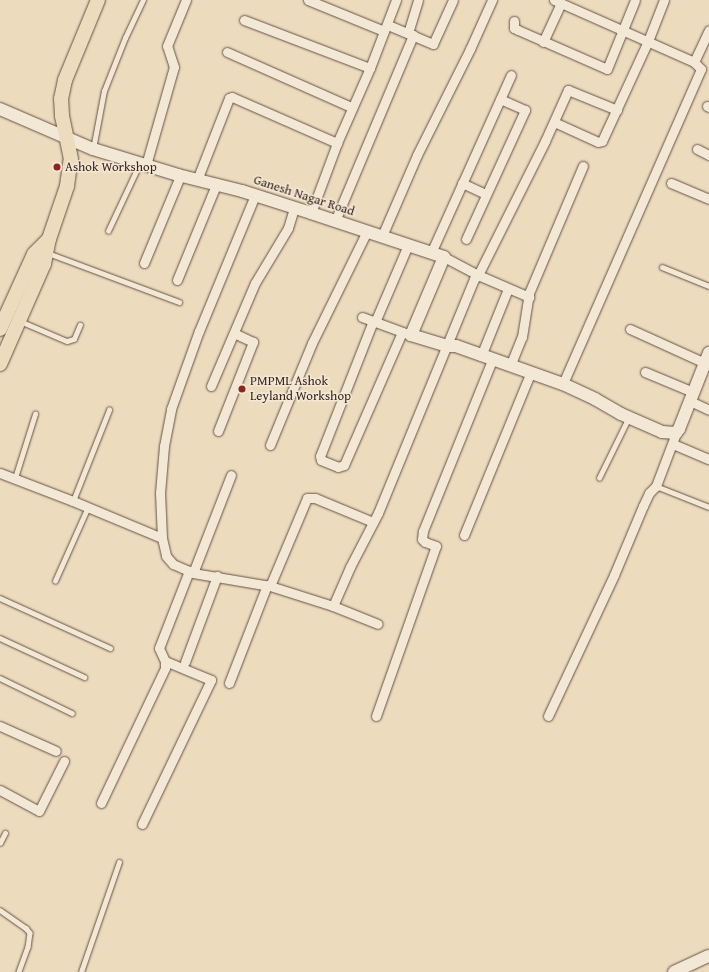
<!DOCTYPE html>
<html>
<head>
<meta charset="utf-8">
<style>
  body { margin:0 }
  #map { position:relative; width:709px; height:972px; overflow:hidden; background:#eddbbe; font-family:"Gentium Book Plus",serif }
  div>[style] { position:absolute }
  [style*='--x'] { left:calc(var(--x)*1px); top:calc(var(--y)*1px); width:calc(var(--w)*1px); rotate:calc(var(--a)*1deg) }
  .roads { filter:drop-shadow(0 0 1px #645144) drop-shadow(0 0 1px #645144) }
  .lane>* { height:4.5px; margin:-2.25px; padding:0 2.25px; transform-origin:2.25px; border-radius:2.25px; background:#f3e8d5 }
  .street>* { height:9px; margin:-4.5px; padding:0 4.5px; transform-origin:4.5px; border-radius:4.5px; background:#f3e8d5 }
  .secondary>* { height:12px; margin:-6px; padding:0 6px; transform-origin:6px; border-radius:6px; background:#f3e8d5 }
  .primary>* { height:14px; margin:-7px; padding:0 7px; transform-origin:7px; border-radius:7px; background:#eddbbe }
  .dots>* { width:11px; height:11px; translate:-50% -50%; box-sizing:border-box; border:2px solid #f3e8d5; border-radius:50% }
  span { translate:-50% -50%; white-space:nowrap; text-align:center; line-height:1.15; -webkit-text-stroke:3px #f3e8d5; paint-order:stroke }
  .poi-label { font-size:13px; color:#36231b }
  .left { translate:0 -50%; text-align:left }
  .street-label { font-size:13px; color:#36231b }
</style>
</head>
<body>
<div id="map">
  <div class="roads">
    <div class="lane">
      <div style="--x:93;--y:149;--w:59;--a:-79.3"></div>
      <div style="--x:104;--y:91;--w:57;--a:-68.4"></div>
      <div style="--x:125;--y:38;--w:42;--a:-64.7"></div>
      <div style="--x:108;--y:231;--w:75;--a:-64.8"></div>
      <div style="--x:48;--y:253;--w:140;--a:20.5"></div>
      <div style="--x:662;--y:267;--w:51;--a:22"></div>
      <div style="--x:20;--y:321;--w:51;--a:23.1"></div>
      <div style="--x:67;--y:341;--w:7;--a:-16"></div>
      <div style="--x:74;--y:339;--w:15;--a:-67"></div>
      <div style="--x:15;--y:478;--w:67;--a:-72.6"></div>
      <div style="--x:599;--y:478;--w:66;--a:-63.8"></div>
      <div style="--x:656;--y:486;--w:57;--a:21.6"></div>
      <div style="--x:73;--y:501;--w:98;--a:-68.4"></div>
      <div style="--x:55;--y:581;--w:81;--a:-66"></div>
      <div style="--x:0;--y:598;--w:121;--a:24.4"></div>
      <div style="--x:0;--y:638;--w:93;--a:24.9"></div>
      <div style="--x:0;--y:678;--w:80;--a:25.9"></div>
      <div style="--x:0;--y:843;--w:11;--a:-63"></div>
      <div style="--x:0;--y:910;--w:32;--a:35"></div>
      <div style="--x:26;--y:928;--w:6;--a:51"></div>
      <div style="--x:30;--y:933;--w:14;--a:98"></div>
      <div style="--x:28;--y:947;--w:27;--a:110"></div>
      <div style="--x:81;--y:972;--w:116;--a:-70.9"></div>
    </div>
    <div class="street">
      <div style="--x:308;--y:0;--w:82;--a:22.2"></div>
      <div style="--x:554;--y:0;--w:153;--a:23.9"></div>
      <div style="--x:694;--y:62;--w:10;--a:45"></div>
      <div style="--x:701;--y:69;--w:344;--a:113.7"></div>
      <div style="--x:244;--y:20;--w:135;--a:20.9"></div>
      <div style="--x:514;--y:21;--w:7;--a:90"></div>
      <div style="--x:514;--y:28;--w:4;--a:27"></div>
      <div style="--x:518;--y:30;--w:97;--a:23.7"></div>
      <div style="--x:607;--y:69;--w:74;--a:-67.9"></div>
      <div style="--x:388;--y:25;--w:49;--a:22.9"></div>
      <div style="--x:433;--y:44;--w:48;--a:-65.6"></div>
      <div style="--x:408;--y:33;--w:34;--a:-73"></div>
      <div style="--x:543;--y:42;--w:43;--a:-65.2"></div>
      <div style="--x:227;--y:52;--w:136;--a:23.9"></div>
      <div style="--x:694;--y:62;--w:35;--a:-65"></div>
      <div style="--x:707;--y:106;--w:2;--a:27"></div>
      <div style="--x:554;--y:122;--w:48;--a:24.4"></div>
      <div style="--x:598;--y:142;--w:4;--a:-14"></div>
      <div style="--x:602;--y:141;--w:110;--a:-65.3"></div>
      <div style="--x:648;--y:41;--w:44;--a:-68.7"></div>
      <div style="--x:697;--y:149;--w:13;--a:27"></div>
      <div style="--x:146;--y:165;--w:102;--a:-74.1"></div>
      <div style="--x:174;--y:67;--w:22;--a:-108"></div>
      <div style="--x:167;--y:46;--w:50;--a:-67.6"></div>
      <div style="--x:197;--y:180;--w:88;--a:-68.7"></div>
      <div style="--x:229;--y:98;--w:3;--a:-18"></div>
      <div style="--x:232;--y:97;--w:115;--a:23.7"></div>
      <div style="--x:462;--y:183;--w:26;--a:25"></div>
      <div style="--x:671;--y:183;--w:41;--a:22.8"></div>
      <div style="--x:311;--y:213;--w:75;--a:-69.6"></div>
      <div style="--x:337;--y:143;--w:82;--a:-66.3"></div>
      <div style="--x:370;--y:68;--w:73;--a:-69.1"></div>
      <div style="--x:335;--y:221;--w:202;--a:-67.2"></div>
      <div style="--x:382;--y:236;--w:88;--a:-66.6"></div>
      <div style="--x:417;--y:155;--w:119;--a:-63.4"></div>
      <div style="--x:470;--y:49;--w:54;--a:-65.8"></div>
      <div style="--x:466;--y:239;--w:142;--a:-65.4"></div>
      <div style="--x:525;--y:110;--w:27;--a:-156"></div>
      <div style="--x:431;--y:253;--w:195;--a:-65.8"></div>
      <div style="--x:444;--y:257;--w:38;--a:28"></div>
      <div style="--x:478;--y:275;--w:56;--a:23.3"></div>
      <div style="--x:144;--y:263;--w:94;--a:-67.5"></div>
      <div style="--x:177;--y:280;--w:103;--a:-67.7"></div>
      <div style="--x:362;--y:317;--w:49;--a:20.3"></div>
      <div style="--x:373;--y:321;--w:145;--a:111.4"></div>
      <div style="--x:320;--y:456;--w:4;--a:76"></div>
      <div style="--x:321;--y:460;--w:18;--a:22"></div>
      <div style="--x:338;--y:467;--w:6;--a:-18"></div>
      <div style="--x:344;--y:465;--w:145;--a:-66.4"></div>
      <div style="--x:375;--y:322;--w:84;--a:-66.8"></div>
      <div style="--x:630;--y:329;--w:82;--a:24.4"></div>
      <div style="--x:481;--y:356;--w:72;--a:-68.1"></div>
      <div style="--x:510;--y:366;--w:31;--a:-68"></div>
      <div style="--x:522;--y:337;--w:45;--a:-81"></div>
      <div style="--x:529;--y:293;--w:138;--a:-67"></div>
      <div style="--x:645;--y:372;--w:52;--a:22.6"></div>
      <div style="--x:211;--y:386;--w:112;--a:-66.9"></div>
      <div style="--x:255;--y:283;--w:64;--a:-59"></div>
      <div style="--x:288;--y:228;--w:21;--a:-73"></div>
      <div style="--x:690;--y:401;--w:21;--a:25"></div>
      <div style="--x:218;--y:431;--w:96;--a:-68.5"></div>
      <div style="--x:253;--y:342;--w:21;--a:-155"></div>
      <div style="--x:673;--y:444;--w:39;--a:23"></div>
      <div style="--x:270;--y:445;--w:110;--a:-67.6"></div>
      <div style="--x:312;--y:343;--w:125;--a:-63.8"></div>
      <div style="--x:0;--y:473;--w:78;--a:21"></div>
      <div style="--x:73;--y:501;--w:96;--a:22.6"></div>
      <div style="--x:162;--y:538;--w:18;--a:77"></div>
      <div style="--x:166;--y:556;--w:11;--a:49"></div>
      <div style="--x:173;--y:564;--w:22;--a:24"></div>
      <div style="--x:193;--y:573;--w:78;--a:9.6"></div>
      <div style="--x:270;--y:586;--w:66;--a:17.6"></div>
      <div style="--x:333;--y:606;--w:48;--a:21.8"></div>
      <div style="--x:464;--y:535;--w:176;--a:-67.7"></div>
      <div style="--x:162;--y:538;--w:45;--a:-92.5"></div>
      <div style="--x:160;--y:493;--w:47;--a:-85.1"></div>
      <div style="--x:164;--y:446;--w:38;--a:-79"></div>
      <div style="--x:171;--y:409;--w:83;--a:-70.3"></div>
      <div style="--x:199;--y:331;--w:147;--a:-67.6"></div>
      <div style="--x:193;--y:573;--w:105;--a:-68.8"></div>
      <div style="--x:270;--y:586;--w:95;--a:-67.2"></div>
      <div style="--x:307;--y:498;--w:8;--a:0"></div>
      <div style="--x:315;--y:498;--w:63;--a:22.5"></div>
      <div style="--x:333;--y:606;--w:43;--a:-66.4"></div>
      <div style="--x:350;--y:567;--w:61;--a:-62.6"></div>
      <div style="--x:378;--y:513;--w:253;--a:-67.7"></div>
      <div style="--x:474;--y:279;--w:6;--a:-45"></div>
      <div style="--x:478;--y:275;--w:150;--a:-63.4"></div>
      <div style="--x:545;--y:141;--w:56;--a:-65.7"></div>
      <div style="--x:568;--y:90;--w:53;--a:22.2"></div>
      <div style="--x:185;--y:662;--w:92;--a:-69.6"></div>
      <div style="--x:229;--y:683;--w:105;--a:-68.8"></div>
      <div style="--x:376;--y:716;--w:180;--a:-70.6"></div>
      <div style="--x:436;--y:546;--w:12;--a:-160"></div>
      <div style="--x:425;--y:542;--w:4;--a:-135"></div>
      <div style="--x:422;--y:539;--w:8;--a:-83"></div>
      <div style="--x:423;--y:531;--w:184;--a:-68"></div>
      <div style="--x:548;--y:716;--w:156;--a:-64.9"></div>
      <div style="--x:614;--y:575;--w:75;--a:-67.2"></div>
      <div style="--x:643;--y:506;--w:14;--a:-65"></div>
      <div style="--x:649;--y:493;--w:10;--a:-45"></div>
      <div style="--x:656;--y:486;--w:57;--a:-69.3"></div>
      <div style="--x:0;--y:726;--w:61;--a:24.1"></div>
      <div style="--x:0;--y:790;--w:44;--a:28.3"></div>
      <div style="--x:39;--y:811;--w:56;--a:-63.4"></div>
      <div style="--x:101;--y:803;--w:149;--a:-64.6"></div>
      <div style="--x:165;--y:668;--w:7;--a:-90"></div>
      <div style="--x:165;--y:661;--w:14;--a:-115"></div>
      <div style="--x:159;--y:648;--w:83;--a:-68.7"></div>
      <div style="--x:142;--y:824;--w:160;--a:-64.4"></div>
      <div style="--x:211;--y:680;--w:50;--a:-157.6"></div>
    </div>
    <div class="secondary">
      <div style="--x:0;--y:109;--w:101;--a:23.3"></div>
      <div style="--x:93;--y:149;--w:89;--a:17"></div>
      <div style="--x:178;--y:175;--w:66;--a:14"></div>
      <div style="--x:242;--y:191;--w:72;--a:17.7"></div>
      <div style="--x:311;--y:213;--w:140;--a:18.3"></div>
      <div style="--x:444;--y:257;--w:85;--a:112.9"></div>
      <div style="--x:411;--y:335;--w:38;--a:17"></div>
      <div style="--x:447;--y:346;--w:9;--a:0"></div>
      <div style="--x:456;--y:346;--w:114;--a:19.6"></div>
      <div style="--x:563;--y:384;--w:35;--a:25"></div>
      <div style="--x:595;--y:399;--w:30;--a:30"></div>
      <div style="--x:621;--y:414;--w:45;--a:23.7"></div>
      <div style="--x:662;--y:432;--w:14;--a:4"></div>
      <div style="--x:676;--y:433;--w:5;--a:-53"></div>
      <div style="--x:679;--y:429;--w:82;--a:-68.5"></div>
      <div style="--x:674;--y:972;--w:38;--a:-25"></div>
    </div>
    <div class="primary">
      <div style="--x:0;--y:329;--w:82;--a:-65.6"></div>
      <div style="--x:34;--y:254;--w:21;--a:-45"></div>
      <div style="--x:0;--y:364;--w:109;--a:-66.3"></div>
      <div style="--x:44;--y:264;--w:25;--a:-79"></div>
      <div style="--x:49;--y:239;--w:56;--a:-71.2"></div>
      <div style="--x:67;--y:186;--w:27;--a:-82"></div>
      <div style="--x:71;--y:159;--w:44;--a:-101.8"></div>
      <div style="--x:62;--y:116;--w:17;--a:-93"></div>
      <div style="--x:61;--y:99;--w:19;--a:-78"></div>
      <div style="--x:65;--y:80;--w:87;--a:-67.6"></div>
    </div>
  </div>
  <div class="dots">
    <div style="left:57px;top:167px;background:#8f2418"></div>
    <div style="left:242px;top:389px;background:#8f2418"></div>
  </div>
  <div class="poi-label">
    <span class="left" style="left:65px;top:167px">Ashok Workshop</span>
    <span class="left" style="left:250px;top:389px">PMPML Ashok<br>Leyland Workshop</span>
  </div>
  <div class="street-label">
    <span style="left:304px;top:196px;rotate:18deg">Ganesh Nagar Road</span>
  </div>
</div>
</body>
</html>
